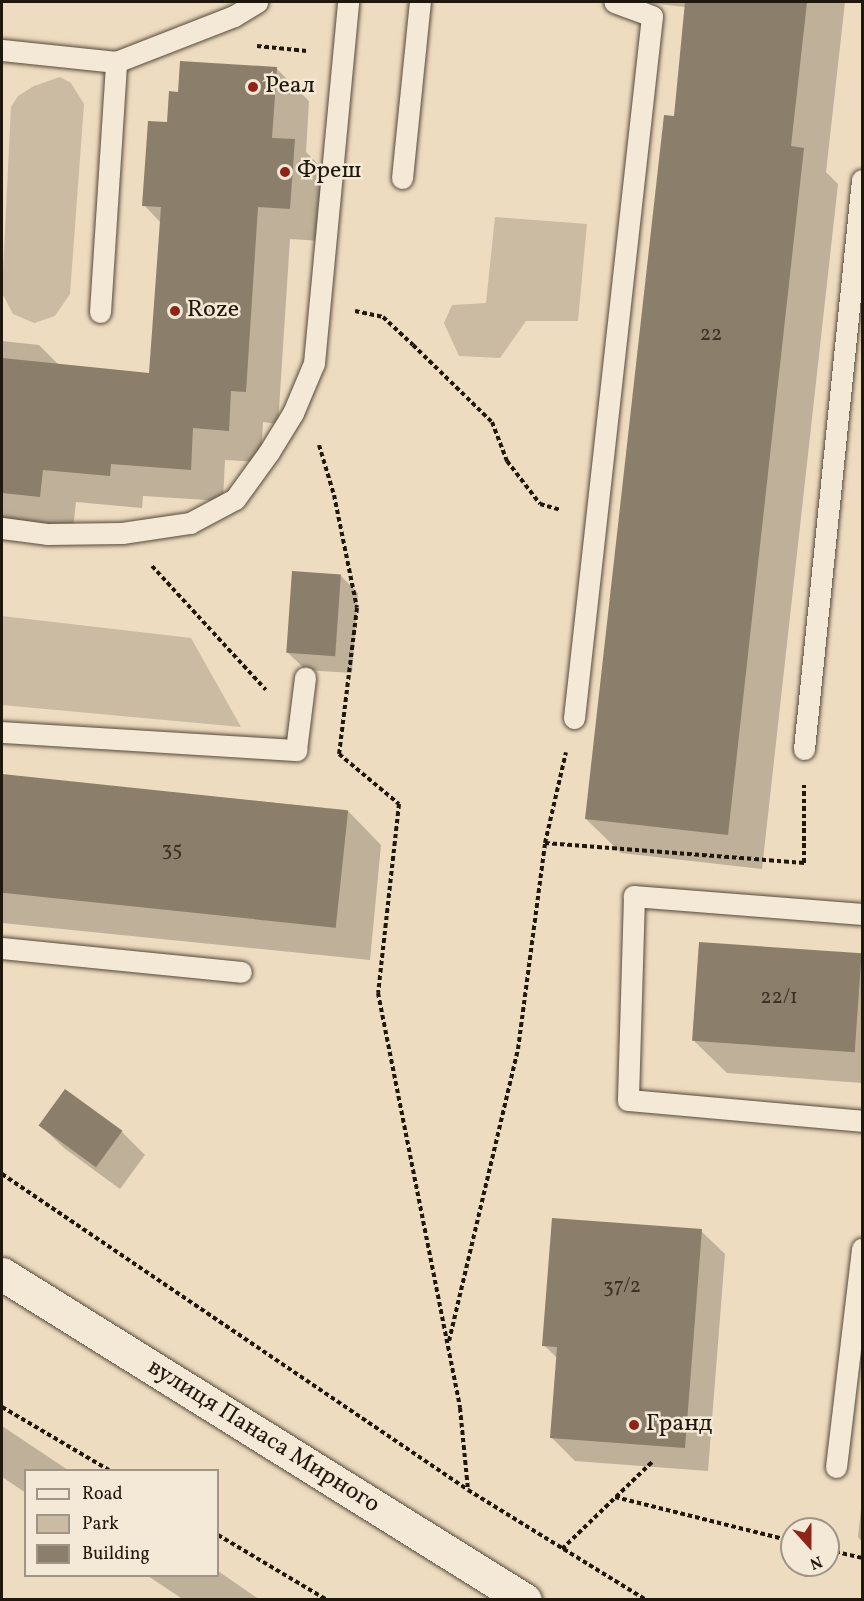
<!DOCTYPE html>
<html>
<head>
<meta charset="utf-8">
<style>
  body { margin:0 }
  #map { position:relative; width:864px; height:1601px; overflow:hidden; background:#eedcc0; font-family:Vollkorn,serif }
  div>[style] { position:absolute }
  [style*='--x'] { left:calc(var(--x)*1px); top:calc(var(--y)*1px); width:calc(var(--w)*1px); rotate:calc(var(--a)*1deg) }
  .green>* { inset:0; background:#cbbba2 }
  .shadow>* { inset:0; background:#0003 }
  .building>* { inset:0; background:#8b7e6a; transform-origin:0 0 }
  .path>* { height:4px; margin-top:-2px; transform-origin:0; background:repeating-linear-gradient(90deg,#20180d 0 4.5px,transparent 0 7.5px) }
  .roads { filter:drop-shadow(0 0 2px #54493a) drop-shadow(0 0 2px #54493a) }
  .service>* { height:21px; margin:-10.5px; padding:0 10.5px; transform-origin:10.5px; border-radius:10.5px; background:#f4e8d6 }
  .secondary>* { height:33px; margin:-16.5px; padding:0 16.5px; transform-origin:16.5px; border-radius:16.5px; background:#f4e8d6 }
  .dots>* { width:16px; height:16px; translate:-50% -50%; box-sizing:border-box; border:3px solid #f4e8d6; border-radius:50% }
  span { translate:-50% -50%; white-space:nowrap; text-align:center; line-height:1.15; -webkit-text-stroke:5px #f4e8d6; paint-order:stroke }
  .number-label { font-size:21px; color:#3b3224 }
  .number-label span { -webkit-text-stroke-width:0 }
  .poi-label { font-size:24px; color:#20180d }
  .left { translate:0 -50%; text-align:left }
  .street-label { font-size:24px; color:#20180d }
  .frame { position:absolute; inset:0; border:3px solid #20180d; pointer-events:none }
  .legend { position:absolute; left:24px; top:1469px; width:195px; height:108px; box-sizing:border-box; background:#f4e8d6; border:2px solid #9f9586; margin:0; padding:8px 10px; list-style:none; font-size:18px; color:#20180d }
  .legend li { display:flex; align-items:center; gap:12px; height:30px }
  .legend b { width:30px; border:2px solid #9f9586 }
  .north { position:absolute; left:780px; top:1517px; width:60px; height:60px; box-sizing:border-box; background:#f4e8d6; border:2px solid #9f9586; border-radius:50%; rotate:159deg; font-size:16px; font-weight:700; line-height:24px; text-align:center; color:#20180d }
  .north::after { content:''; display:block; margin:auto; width:21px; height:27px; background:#8f2418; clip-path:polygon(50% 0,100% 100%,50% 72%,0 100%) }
</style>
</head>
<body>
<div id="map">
  <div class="green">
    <div style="clip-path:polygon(60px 77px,71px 83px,84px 104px,70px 294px,55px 316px,34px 323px,13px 314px,2px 293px,11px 107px,18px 96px,34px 86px)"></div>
    <div style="clip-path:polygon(495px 217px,587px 224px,578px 321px,526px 321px,500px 358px,459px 356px,444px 323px,452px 305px,486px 303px)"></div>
    <div style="clip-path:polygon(2px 616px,191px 638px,241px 727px,2px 705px)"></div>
  </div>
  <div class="shadow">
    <div style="clip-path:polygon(640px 2px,845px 2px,826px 172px,838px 184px,762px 869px,621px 853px,586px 819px,676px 118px,685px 7px)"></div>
    <div style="clip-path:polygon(276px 68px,309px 101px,306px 152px,327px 173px,322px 241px,290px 239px,278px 424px,263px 422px,261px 462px,225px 460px,223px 501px,143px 496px,142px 508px,76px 502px,73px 529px,2px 521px,2px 341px,39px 345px,60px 366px,151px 374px,161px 223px,144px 205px,180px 94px)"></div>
    <div style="clip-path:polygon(341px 576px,358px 593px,352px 673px,306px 670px,288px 653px)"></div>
    <div style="clip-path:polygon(2px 776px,347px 810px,381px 845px,370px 960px,2px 923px)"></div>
    <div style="clip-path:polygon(701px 944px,862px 955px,862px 1083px,727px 1073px,694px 1041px)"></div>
    <div style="clip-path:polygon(65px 1091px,122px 1132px,145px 1155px,120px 1189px,64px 1148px,40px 1125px)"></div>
    <div style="clip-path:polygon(701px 1231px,725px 1254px,708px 1471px,575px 1461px,552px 1438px,558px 1359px,544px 1345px)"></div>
    <div style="clip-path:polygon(2px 1426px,68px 1470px,26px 1470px,26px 1493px,2px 1477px)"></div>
    <div style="clip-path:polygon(862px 1500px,862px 1542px,858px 1537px)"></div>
    <div style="clip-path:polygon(218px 1571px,260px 1600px,184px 1600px,148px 1576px,218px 1576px)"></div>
  </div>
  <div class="building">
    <div style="clip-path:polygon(685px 2px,807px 2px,791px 146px,804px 148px,728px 835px,585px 819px,664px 115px,674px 116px)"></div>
    <div style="clip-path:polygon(180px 61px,277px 67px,272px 138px,295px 139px,290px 209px,258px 207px,246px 392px,231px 391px,229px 431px,193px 428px,191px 470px,111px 464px,110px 476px,43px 470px,40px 497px,2px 493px,2px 358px,149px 373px,161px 207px,142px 206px,148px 121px,167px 122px,169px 91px,178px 92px)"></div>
    <div style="left:292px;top:571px;width:49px;height:82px;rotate:4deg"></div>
    <div style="left:2px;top:774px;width:348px;height:118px;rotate:6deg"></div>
    <div style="left:699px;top:942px;width:163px;height:99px;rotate:4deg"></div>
    <div style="left:65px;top:1089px;width:71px;height:45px;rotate:36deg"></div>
    <div style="clip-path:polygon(552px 1218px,702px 1229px,685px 1448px,550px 1438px,557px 1347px,542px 1346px)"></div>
  </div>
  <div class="path">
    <div style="--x:257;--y:46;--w:50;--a:5.7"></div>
    <div style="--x:355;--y:311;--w:29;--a:12"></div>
    <div style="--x:383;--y:317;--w:41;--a:43"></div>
    <div style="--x:413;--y:345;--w:110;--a:44.3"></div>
    <div style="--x:492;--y:422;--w:42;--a:69"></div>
    <div style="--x:507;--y:461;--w:54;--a:52.5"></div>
    <div style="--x:540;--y:504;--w:22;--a:16"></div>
    <div style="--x:319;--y:445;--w:52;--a:73.3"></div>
    <div style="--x:334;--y:495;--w:115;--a:78.5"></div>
    <div style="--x:357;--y:608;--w:147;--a:97"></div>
    <div style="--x:339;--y:754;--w:78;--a:39.8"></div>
    <div style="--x:399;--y:804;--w:190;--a:96.3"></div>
    <div style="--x:378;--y:993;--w:423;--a:78.8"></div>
    <div style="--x:460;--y:1408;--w:82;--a:84.4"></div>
    <div style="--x:152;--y:566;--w:168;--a:47.4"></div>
    <div style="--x:545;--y:843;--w:260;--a:4.4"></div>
    <div style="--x:804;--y:863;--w:78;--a:-90"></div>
    <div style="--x:2;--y:1174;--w:563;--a:34.14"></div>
    <div style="--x:468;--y:1490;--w:209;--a:31.7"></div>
    <div style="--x:449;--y:1341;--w:300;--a:-76.7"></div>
    <div style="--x:518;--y:1049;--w:208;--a:-82.5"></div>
    <div style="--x:545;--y:843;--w:93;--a:-77"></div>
    <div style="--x:2;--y:1407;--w:124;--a:30.5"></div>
    <div style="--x:615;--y:1497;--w:182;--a:14"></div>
    <div style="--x:218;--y:1535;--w:127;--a:30.8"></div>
    <div style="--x:562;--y:1549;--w:127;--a:-44"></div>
    <div style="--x:828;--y:1550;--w:35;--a:13"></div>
  </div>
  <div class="roads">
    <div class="service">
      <div style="--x:2;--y:50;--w:115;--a:6"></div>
      <div style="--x:116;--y:62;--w:127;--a:-21.3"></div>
      <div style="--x:234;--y:16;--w:27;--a:-31"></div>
      <div style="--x:402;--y:178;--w:177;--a:-84.2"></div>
      <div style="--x:100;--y:312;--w:251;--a:-86.3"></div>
      <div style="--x:2;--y:528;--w:45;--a:7.6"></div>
      <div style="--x:47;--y:534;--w:75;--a:-0.8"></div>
      <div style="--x:122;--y:533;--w:69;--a:-8.4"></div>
      <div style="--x:190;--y:523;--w:51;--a:-28.1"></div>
      <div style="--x:235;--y:499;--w:58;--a:-54.1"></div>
      <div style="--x:269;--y:452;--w:46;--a:-58.4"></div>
      <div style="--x:293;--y:413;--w:54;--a:-67.2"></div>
      <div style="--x:314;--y:363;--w:363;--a:-84.6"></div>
      <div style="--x:574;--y:718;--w:706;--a:-83.66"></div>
      <div style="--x:652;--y:16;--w:40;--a:-159.8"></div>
      <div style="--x:2;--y:732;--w:295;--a:3.5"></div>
      <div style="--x:296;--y:750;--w:73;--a:-82.9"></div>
      <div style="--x:804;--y:749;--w:572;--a:-84.18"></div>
      <div style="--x:862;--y:914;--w:229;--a:-175.5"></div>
      <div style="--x:634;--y:896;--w:204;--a:91.7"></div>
      <div style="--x:628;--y:1100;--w:235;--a:5.1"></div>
      <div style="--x:2;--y:948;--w:240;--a:5.7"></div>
      <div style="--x:836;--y:1467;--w:220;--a:-83.2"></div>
    </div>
    <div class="secondary">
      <div style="--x:2;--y:1274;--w:616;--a:31.94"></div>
    </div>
  </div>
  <div class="dots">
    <div style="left:253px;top:87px;background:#8f2418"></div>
    <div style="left:285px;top:172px;background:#8f2418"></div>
    <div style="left:175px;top:311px;background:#8f2418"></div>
    <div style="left:634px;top:1425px;background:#8f2418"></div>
  </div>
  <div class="number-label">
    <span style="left:711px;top:335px">22</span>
    <span style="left:172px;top:850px">35</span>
    <span style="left:779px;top:998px">22/1</span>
    <span style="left:622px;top:1287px">37/2</span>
  </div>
  <div class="poi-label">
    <span class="left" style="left:265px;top:87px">Реал</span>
    <span class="left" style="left:297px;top:172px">Фреш</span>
    <span class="left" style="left:187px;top:311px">Roze</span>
    <span class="left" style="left:646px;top:1425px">Гранд</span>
  </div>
  <div class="street-label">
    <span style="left:263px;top:1437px;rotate:32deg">вулиця Панаса Мирного</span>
  </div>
  <div class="frame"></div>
  <ul class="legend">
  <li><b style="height:8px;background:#f4e8d6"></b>Road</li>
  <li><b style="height:16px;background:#cbbba2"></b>Park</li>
  <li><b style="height:16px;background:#8b7e6a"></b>Building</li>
  </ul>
  <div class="north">N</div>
</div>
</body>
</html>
